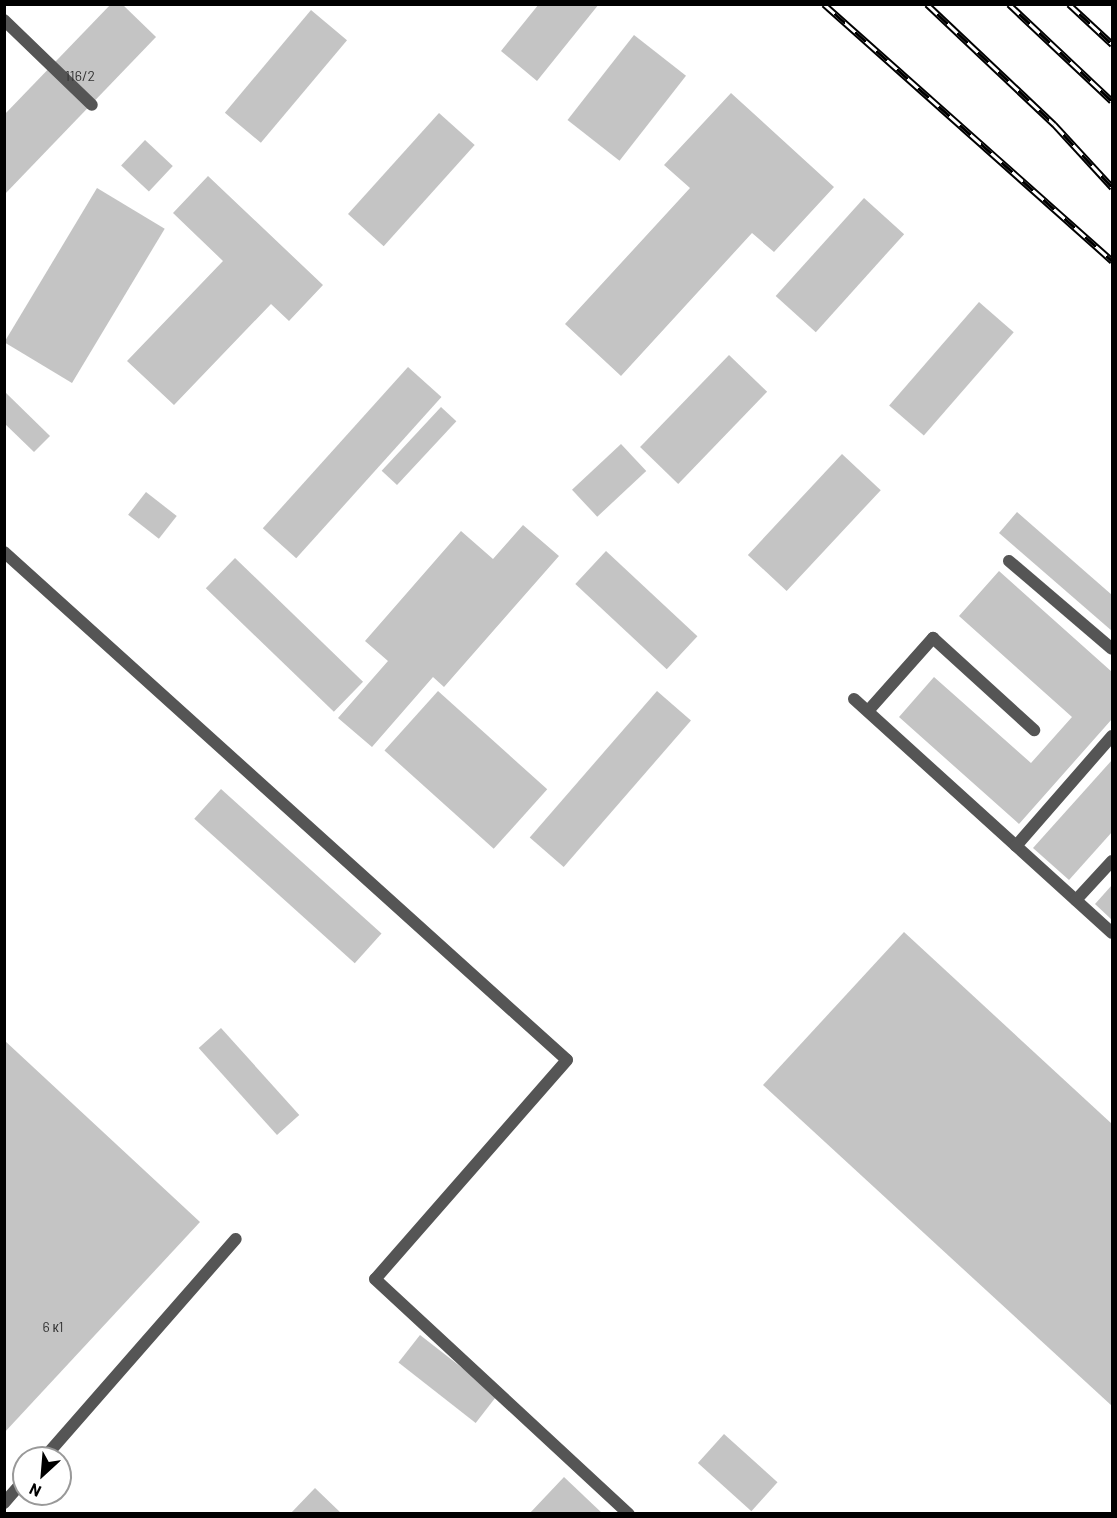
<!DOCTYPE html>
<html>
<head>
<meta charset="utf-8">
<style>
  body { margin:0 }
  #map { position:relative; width:1117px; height:1518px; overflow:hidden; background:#fff; font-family:Barlow,sans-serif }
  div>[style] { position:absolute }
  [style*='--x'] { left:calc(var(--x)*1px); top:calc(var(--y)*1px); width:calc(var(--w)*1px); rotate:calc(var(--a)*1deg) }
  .building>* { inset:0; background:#c4c4c4; transform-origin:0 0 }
  .service>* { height:12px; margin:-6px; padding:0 6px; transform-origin:6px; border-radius:6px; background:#555 }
  .tertiary>* { height:12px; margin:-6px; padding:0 6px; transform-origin:6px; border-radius:6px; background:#555 }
  .rail>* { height:7px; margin-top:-3.5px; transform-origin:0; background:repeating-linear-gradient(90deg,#fff 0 14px,#000 0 28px); box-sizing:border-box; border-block:2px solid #000 }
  span { translate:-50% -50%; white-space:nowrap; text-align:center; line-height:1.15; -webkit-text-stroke:4.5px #fff; paint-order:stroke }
  .number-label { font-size:14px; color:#313131 }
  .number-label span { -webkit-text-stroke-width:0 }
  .frame { position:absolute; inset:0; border:6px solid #000; pointer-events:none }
  .north { position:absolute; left:12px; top:1446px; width:60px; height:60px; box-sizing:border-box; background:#fff; border:2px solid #999; border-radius:50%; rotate:206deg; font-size:16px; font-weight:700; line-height:24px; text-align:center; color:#000 }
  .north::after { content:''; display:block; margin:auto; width:21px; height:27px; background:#000; clip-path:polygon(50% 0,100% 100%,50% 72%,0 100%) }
</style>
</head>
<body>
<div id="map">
  <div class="building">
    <div style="clip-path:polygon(111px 4px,122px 4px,156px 37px,4px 195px,4px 115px)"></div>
    <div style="clip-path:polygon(539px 4px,599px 4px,537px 81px,501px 51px)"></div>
    <div style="left:311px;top:10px;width:47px;height:134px;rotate:40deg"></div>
    <div style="left:634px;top:35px;width:66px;height:108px;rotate:38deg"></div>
    <div style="clip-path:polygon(731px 93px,834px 187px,774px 252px,752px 233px,621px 376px,565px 324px,690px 188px,664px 165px)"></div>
    <div style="left:439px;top:113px;width:48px;height:136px;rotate:42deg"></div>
    <div style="left:145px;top:140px;width:38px;height:35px;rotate:43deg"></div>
    <div style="clip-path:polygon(208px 176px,323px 285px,289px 321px,271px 304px,174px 405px,127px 361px,223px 261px,173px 213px)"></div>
    <div style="left:97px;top:188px;width:79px;height:180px;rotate:31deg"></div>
    <div style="left:864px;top:198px;width:54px;height:132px;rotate:42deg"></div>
    <div style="left:979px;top:302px;width:46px;height:137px;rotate:41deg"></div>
    <div style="left:729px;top:355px;width:53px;height:128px;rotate:44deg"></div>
    <div style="left:408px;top:367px;width:45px;height:217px;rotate:42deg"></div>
    <div style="clip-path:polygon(4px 391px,50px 436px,34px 452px,4px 423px)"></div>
    <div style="left:441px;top:407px;width:21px;height:87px;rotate:43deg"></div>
    <div style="left:621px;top:444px;width:37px;height:67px;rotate:47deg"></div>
    <div style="left:842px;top:454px;width:53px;height:138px;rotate:43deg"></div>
    <div style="left:146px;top:492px;width:39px;height:29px;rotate:38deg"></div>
    <div style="clip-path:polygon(1017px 512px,1112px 595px,1112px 631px,999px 533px)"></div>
    <div style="clip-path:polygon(523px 525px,559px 556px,444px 687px,433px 677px,372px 747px,338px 718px,388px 661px,365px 641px,461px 531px,493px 559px)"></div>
    <div style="left:606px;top:551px;width:125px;height:45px;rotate:43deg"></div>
    <div style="left:235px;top:558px;width:178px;height:42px;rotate:44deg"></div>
    <div style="clip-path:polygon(999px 571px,1112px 672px,1112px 719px,1019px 824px,899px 717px,934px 677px,1031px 763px,1072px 717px,959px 616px)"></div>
    <div style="left:438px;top:691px;width:147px;height:80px;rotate:42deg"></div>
    <div style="left:657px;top:691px;width:45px;height:194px;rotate:41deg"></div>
    <div style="clip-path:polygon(1112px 760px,1112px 832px,1069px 880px,1033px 848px)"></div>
    <div style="left:221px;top:789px;width:216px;height:40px;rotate:42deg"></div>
    <div style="clip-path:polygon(1112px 885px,1112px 920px,1095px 904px)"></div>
    <div style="clip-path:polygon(904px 932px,1112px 1124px,1112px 1406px,763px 1085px)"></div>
    <div style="left:221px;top:1028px;width:117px;height:30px;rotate:48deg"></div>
    <div style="clip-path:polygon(4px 1040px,200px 1222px,4px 1433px)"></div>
    <div style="left:420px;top:1335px;width:98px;height:35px;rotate:38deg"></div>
    <div style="left:724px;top:1434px;width:72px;height:39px;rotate:42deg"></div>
    <div style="clip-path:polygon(564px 1477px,603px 1514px,529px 1514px)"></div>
    <div style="clip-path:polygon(315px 1488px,342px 1514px,290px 1514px)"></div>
  </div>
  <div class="service">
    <div style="--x:4;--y:20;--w:122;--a:44"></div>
    <div style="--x:4;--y:552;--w:758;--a:42.06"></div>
    <div style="--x:567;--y:1060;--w:291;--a:131.2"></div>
    <div style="--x:375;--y:1279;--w:346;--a:42.8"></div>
    <div style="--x:1009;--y:561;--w:135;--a:40.5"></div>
    <div style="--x:854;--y:699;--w:348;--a:42.2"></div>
    <div style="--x:868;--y:711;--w:98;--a:-48.3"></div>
    <div style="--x:933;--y:638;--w:137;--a:42.3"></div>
    <div style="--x:1016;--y:846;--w:146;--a:-48.9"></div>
    <div style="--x:1076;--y:900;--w:53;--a:-47.3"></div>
  </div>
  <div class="tertiary">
    <div style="--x:44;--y:1458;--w:291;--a:-48.8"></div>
    <div style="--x:4;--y:1503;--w:30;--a:-49"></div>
  </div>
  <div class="rail">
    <div style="--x:824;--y:4;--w:386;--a:41.7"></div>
    <div style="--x:927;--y:4;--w:175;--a:43.4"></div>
    <div style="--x:1054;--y:124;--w:86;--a:47.4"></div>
    <div style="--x:1009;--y:4;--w:141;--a:43.3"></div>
    <div style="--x:1069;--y:4;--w:59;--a:42.9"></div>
  </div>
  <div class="number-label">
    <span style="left:80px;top:76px">116/2</span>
    <span style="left:53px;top:1327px">6 к1</span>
  </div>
  <div class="frame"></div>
  <div class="north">N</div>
</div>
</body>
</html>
